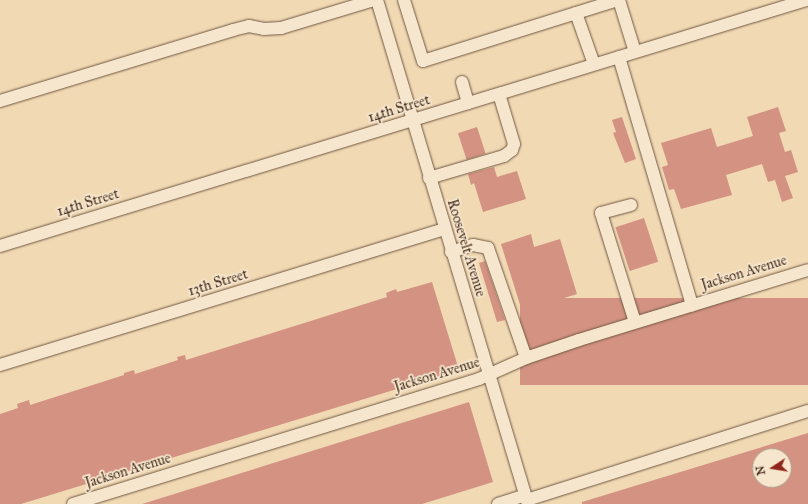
<!DOCTYPE html>
<html>
<head>
<meta charset="utf-8">
<style>
  body { margin:0 }
  #map { position:relative; width:808px; height:504px; overflow:hidden; background:#f1d9b4; font-family:"IM FELL Great Primer",serif }
  div>[style] { position:absolute }
  [style*='--x'] { left:calc(var(--x)*1px); top:calc(var(--y)*1px); width:calc(var(--w)*1px); rotate:calc(var(--a)*1deg) }
  .building>* { inset:0; background:#d39282; transform-origin:0 0 }
  .roads { filter:drop-shadow(0 0 1px #705740) drop-shadow(0 0 1px #705740) }
  .minor>* { height:12px; margin:-6px; padding:0 6px; transform-origin:6px; border-radius:6px; background:#f6e6ce }
  span { translate:-50% -50%; white-space:nowrap; text-align:center; line-height:1.15; -webkit-text-stroke:3.5px #f6e6ce; paint-order:stroke }
  .street-label { font-size:14px; color:#452c1a }
  .north { position:absolute; left:752px; top:448px; width:40px; height:40px; box-sizing:border-box; background:#f6e6ce; border:1px solid #af9c86; border-radius:50%; rotate:258deg; font-size:11px; font-weight:700; line-height:16px; text-align:center; color:#452c1a }
  .north::after { content:''; display:block; margin:auto; width:14px; height:18px; background:#8f2418; clip-path:polygon(50% 0,100% 100%,50% 72%,0 100%) }
</style>
</head>
<body>
<div id="map">
  <div class="building">
    <div style="clip-path:polygon(778px 107px,786px 131px,779px 133px,785px 152px,791px 150px,798px 172px,785px 176px,793px 198px,782px 202px,775px 180px,768px 182px,762px 164px,726px 175px,732px 195px,681px 209px,674px 189px,669px 190px,662px 167px,668px 165px,661px 143px,711px 128px,717px 147px,753px 136px,747px 117px)"></div>
    <div style="clip-path:polygon(622px 117px,636px 159px,625px 163px,613px 133px,616px 132px,612px 120px)"></div>
    <div style="left:477px;top:127px;width:28px;height:20px;rotate:72deg"></div>
    <div style="clip-path:polygon(494px 167px,497px 177px,517px 171px,526px 199px,483px 212px,474px 183px,471px 185px,468px 174px)"></div>
    <div style="left:644px;top:218px;width:46px;height:30px;rotate:72deg"></div>
    <div style="clip-path:polygon(531px 234px,534px 247px,560px 239px,577px 294px,522px 311px,501px 244px)"></div>
    <div style="clip-path:polygon(485px 261px,505px 320px,497px 322px,479px 263px)"></div>
    <div style="clip-path:polygon(432px 282px,459px 370px,21px 504px,0 504px,0 414px,18px 408px,17px 404px,29px 400px,30px 405px,124px 375px,124px 373px,134px 370px,135px 374px,178px 360px,177px 357px,185px 355px,186px 360px,387px 297px,386px 293px,396px 289px,397px 292px)"></div>
    <div style="left:808px;top:298px;width:87px;height:288px;rotate:90deg"></div>
    <div style="clip-path:polygon(469px 402px,493px 482px,422px 504px,142px 504px)"></div>
    <div style="clip-path:polygon(evenodd,808px 433px,808px 504px,582px 504px,582px 502px,808px 433px,760px 456px,784px 456px,784px 480px,760px 480px,760px 456px)"></div>
  </div>
  <div class="roads">
    <div class="minor">
      <div style="--x:377;--y:0;--w:526;--a:73.32"></div>
      <div style="--x:404;--y:0;--w:64;--a:72.7"></div>
      <div style="--x:423;--y:61;--w:204;--a:-17.4"></div>
      <div style="--x:619;--y:0;--w:54;--a:72.9"></div>
      <div style="--x:576;--y:13;--w:54;--a:70.6"></div>
      <div style="--x:619;--y:57;--w:259;--a:73.6"></div>
      <div style="--x:462;--y:82;--w:22;--a:74"></div>
      <div style="--x:0;--y:101;--w:244;--a:-16.9"></div>
      <div style="--x:233;--y:30;--w:16;--a:-14"></div>
      <div style="--x:249;--y:26;--w:15;--a:11"></div>
      <div style="--x:264;--y:29;--w:17;--a:-3"></div>
      <div style="--x:281;--y:28;--w:97;--a:-16.8"></div>
      <div style="--x:429;--y:178;--w:78;--a:-16.3"></div>
      <div style="--x:504;--y:156;--w:10;--a:-37"></div>
      <div style="--x:512;--y:150;--w:6;--a:-72"></div>
      <div style="--x:514;--y:144;--w:52;--a:-106.7"></div>
      <div style="--x:631;--y:205;--w:31;--a:165"></div>
      <div style="--x:601;--y:213;--w:114;--a:72.7"></div>
      <div style="--x:0;--y:246;--w:843;--a:-16.97"></div>
      <div style="--x:451;--y:252;--w:23;--a:-18"></div>
      <div style="--x:473;--y:245;--w:15;--a:11"></div>
      <div style="--x:488;--y:248;--w:116;--a:70.9"></div>
      <div style="--x:0;--y:365;--w:464;--a:-17"></div>
      <div style="--x:527;--y:500;--w:295;--a:-17.6"></div>
      <div style="--x:73;--y:504;--w:425;--a:-17.1"></div>
      <div style="--x:479;--y:379;--w:51;--a:-24.1"></div>
      <div style="--x:526;--y:358;--w:56;--a:-18.8"></div>
      <div style="--x:579;--y:340;--w:239;--a:-17"></div>
      <div style="--x:498;--y:504;--w:28;--a:-18"></div>
    </div>
  </div>
  <div class="street-label">
    <span style="left:399px;top:109px;rotate:-17deg">14th Street</span>
    <span style="left:88px;top:203px;rotate:-17deg">14th Street</span>
    <span style="left:466px;top:248px;rotate:73deg">Roosevelt Avenue</span>
    <span style="left:744px;top:273px;rotate:-17deg">Jackson Avenue</span>
    <span style="left:218px;top:283px;rotate:-17deg">13th Street</span>
    <span style="left:437px;top:375px;rotate:-17deg">Jackson Avenue</span>
    <span style="left:128px;top:471px;rotate:-17deg">Jackson Avenue</span>
  </div>
  <div class="north">N</div>
</div>
</body>
</html>
